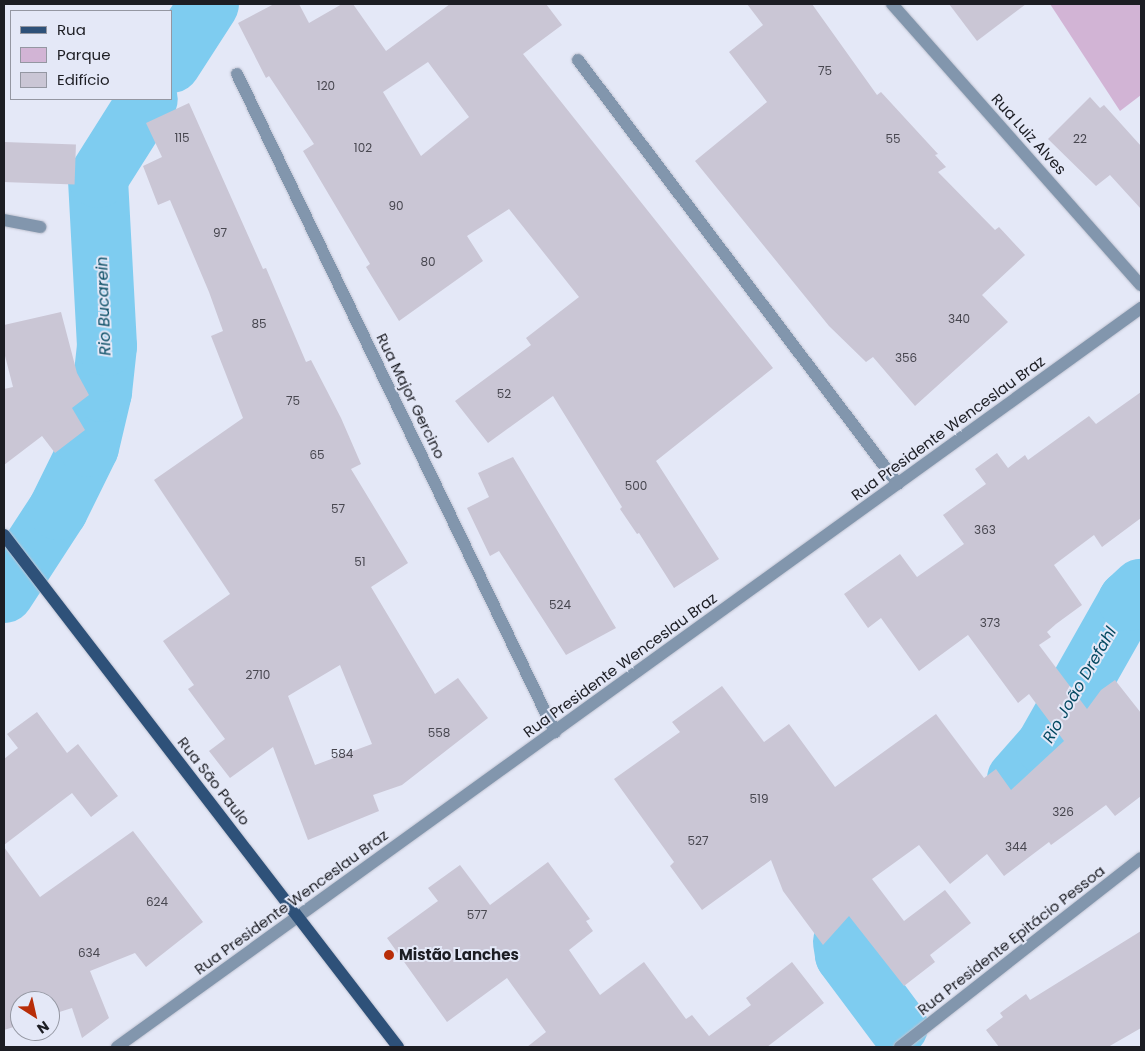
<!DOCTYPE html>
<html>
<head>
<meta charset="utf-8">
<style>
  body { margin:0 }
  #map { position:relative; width:1145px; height:1051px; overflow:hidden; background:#e4e8f7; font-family:Poppins,sans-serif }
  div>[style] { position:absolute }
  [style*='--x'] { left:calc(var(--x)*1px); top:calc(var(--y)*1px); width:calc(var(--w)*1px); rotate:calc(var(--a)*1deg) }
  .green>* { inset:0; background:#d2b4d5 }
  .river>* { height:60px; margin:-30px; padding:0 30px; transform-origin:30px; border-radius:30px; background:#7eccf0 }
  .building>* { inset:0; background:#cac6d5; transform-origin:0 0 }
  .roads { filter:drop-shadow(0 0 1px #c0c3d1) drop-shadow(0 0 1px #c0c3d1) }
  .minor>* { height:12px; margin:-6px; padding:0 6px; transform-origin:6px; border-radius:6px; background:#8296ad }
  .major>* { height:12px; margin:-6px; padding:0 6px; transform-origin:6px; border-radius:6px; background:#2e5179 }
  .dots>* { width:14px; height:14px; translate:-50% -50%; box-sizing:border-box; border:2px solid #e4e8f7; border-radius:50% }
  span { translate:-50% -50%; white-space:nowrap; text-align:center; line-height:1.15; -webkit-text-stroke:4px #e4e8f7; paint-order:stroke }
  .number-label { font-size:12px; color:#484750 }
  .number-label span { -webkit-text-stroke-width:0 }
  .street-label { font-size:15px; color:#1c1d23 }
  .poi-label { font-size:15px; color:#1c1d23; font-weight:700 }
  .left { translate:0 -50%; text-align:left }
  .water-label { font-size:16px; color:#044961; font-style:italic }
  .frame { position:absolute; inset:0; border:5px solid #1c1d23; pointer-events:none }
  .legend { position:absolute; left:10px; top:10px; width:162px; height:90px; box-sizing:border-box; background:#e4e8f7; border:1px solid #9497a2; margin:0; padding:6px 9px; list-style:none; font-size:15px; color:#1c1d23 }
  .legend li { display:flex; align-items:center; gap:10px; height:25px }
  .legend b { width:25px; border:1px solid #9497a2 }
  .north { position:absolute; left:10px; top:991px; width:50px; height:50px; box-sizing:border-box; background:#e4e8f7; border:1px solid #9497a2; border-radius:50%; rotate:145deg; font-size:14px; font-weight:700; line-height:20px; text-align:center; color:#1c1d23 }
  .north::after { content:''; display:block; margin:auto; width:18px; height:22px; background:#b82d08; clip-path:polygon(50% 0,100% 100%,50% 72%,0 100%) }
</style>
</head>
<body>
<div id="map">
  <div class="green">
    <div style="clip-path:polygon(1050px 4px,1141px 4px,1141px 95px,1120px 111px)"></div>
  </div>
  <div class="river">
    <div style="--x:171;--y:63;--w:70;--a:-57.2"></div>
    <div style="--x:4;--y:593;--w:99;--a:-57"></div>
    <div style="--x:58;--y:510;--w:70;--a:-63.8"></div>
    <div style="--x:89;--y:447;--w:57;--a:-76.7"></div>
    <div style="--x:102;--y:392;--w:46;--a:-83.8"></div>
    <div style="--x:107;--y:346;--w:168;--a:-93.1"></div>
    <div style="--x:98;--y:178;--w:93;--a:-57.7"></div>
    <div style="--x:1017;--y:779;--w:44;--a:-48.7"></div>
    <div style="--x:1046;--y:746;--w:167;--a:-60.5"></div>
    <div style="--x:1128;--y:601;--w:18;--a:-43"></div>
    <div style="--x:843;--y:942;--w:13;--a:81"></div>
    <div style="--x:845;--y:955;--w:89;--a:53.3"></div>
  </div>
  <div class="building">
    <div style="clip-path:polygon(evenodd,274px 4px,299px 4px,309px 23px,342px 4px,353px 4px,386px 51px,450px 4px,546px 4px,562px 25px,523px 54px,773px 368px,656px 461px,719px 559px,674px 588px,639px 533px,637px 534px,620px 509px,622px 507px,553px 396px,488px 443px,455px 401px,531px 345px,526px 338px,579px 297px,509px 209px,467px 236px,483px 261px,399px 321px,366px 267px,370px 264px,303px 151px,314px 144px,269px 76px,266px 78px,238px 23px,274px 4px,428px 62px,469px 117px,421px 156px,383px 92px,428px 62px)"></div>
    <div style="clip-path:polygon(747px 4px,812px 4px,877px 95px,881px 92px,938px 154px,935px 155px,946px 167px,938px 172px,995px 230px,999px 227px,1025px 255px,982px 295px,1008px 322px,915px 406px,873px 357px,866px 362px,829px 326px,695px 161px,767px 102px,729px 52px,763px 25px)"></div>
    <div style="clip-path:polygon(949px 4px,1026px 4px,977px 41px)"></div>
    <div style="clip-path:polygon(1090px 97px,1100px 108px,1104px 105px,1141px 146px,1141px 209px,1110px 175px,1096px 186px,1048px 139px)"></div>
    <div style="clip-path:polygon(evenodd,189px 103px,263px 269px,266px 268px,306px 362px,311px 360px,341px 418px,361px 464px,351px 469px,408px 563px,371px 587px,435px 694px,458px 678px,488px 718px,402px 785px,373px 795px,379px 811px,308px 840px,273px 747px,230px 778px,209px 751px,225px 739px,188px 689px,194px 685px,163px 641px,230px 594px,154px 480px,243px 418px,211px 336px,223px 331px,209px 292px,170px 200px,158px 205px,143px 166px,162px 157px,146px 123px,189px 103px,340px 665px,372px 744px,315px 765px,288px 696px,340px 665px)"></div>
    <div style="left:4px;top:142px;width:72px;height:40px;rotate:2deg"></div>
    <div style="clip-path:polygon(61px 312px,77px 373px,89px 395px,72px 408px,85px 430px,55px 453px,42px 436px,4px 465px,4px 389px,13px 387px,4px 352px,4px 325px)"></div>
    <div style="clip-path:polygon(1141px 392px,1141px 518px,1102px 547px,1094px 535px,1054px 565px,1082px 605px,1056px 624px,1047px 632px,1051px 637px,1039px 645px,1087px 709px,1101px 690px,1115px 680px,1141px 713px,1141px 796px,1115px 816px,1106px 805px,1051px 845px,1049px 842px,1004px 876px,987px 854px,950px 884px,919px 845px,872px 879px,904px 921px,945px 890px,971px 923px,930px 955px,935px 962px,904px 986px,849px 916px,823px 945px,783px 891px,771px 860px,702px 910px,670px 866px,674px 862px,614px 779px,680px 732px,672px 722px,722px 686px,764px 742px,789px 724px,835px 787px,936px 714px,984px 778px,996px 769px,1011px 790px,1064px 741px,1029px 694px,1018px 703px,968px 635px,919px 671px,881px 618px,868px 628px,844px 594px,900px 554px,917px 577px,964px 544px,943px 515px,986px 484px,975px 469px,997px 453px,1008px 468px,1025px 455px,1028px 460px,1089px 416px,1096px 424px)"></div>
    <div style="clip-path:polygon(513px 457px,616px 628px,566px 655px,499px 551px,490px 556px,467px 508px,489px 497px,478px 473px)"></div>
    <div style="clip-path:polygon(37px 712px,67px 753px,78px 744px,118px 796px,91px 817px,72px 793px,4px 845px,4px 759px,18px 748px,7px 734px)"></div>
    <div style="clip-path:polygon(133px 831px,203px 922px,146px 967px,135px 953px,90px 971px,109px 1018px,82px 1038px,72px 1008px,50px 1015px,50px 1001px,20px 1001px,20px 1025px,4px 1030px,4px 847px,40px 897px)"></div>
    <div style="clip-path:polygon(548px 862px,590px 919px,586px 921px,593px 931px,569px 950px,600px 995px,644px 962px,686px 1019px,692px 1015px,709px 1036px,751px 1005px,746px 998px,792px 962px,824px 1003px,767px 1047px,527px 1047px,546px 1032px,507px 978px,447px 1022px,387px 938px,438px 901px,428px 888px,460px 865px,490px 905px)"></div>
    <div style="clip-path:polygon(1141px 931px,1141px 1028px,1108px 1047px,999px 1047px,986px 1030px,1003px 1017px,1000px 1013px,1026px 994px,1030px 1000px)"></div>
  </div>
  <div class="roads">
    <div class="minor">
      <div style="--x:892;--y:4;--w:375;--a:48.5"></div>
      <div style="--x:578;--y:60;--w:531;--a:52.96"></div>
      <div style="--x:237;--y:74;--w:731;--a:64.21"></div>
      <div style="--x:4;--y:220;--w:37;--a:11"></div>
      <div style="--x:117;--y:1047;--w:1263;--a:-35.82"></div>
      <div style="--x:900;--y:1047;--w:306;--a:-38.1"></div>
    </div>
    <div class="major">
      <div style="--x:4;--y:535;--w:646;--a:52.42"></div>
    </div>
  </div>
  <div class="dots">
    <div style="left:389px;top:955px;background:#b82d08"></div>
  </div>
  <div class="number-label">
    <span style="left:825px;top:71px">75</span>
    <span style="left:326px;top:86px">120</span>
    <span style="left:182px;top:138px">115</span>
    <span style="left:893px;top:139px">55</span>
    <span style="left:1080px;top:139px">22</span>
    <span style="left:363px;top:148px">102</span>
    <span style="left:396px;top:206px">90</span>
    <span style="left:220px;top:233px">97</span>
    <span style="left:428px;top:262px">80</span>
    <span style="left:959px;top:319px">340</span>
    <span style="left:259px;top:324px">85</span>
    <span style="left:906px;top:358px">356</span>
    <span style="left:504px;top:394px">52</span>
    <span style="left:293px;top:401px">75</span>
    <span style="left:317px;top:455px">65</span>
    <span style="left:636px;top:486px">500</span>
    <span style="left:338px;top:509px">57</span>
    <span style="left:985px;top:530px">363</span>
    <span style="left:360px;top:562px">51</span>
    <span style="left:560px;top:605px">524</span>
    <span style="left:990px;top:623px">373</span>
    <span style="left:258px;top:675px">2710</span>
    <span style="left:439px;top:733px">558</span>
    <span style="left:342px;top:754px">584</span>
    <span style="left:759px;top:799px">519</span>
    <span style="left:1063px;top:812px">326</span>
    <span style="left:698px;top:841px">527</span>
    <span style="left:1016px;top:847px">344</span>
    <span style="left:157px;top:902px">624</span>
    <span style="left:477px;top:915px">577</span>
    <span style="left:89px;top:953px">634</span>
  </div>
  <div class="street-label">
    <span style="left:1029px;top:134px;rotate:48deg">Rua Luiz Alves</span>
    <span style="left:411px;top:396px;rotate:64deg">Rua Major Gercino</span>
    <span style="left:948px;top:428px;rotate:-36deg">Rua Presidente Wenceslau Braz</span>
    <span style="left:620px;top:665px;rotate:-36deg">Rua Presidente Wenceslau Braz</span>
    <span style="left:214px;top:781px;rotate:52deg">Rua São Paulo</span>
    <span style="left:291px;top:902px;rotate:-36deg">Rua Presidente Wenceslau Braz</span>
    <span style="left:1011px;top:940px;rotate:-38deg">Rua Presidente Epitácio Pessoa</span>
  </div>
  <div class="poi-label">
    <span class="left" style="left:399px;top:955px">Mistão Lanches</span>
  </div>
  <div class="water-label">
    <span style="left:104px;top:306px;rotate:-92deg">Rio Bucarein</span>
    <span style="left:1080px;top:685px;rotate:-60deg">Rio João Drefahl</span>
  </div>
  <div class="frame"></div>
  <ul class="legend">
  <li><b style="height:6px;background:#2e5179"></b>Rua</li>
  <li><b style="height:14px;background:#d2b4d5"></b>Parque</li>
  <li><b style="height:14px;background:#cac6d5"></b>Edifício</li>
  </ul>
  <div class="north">N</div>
</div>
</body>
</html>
